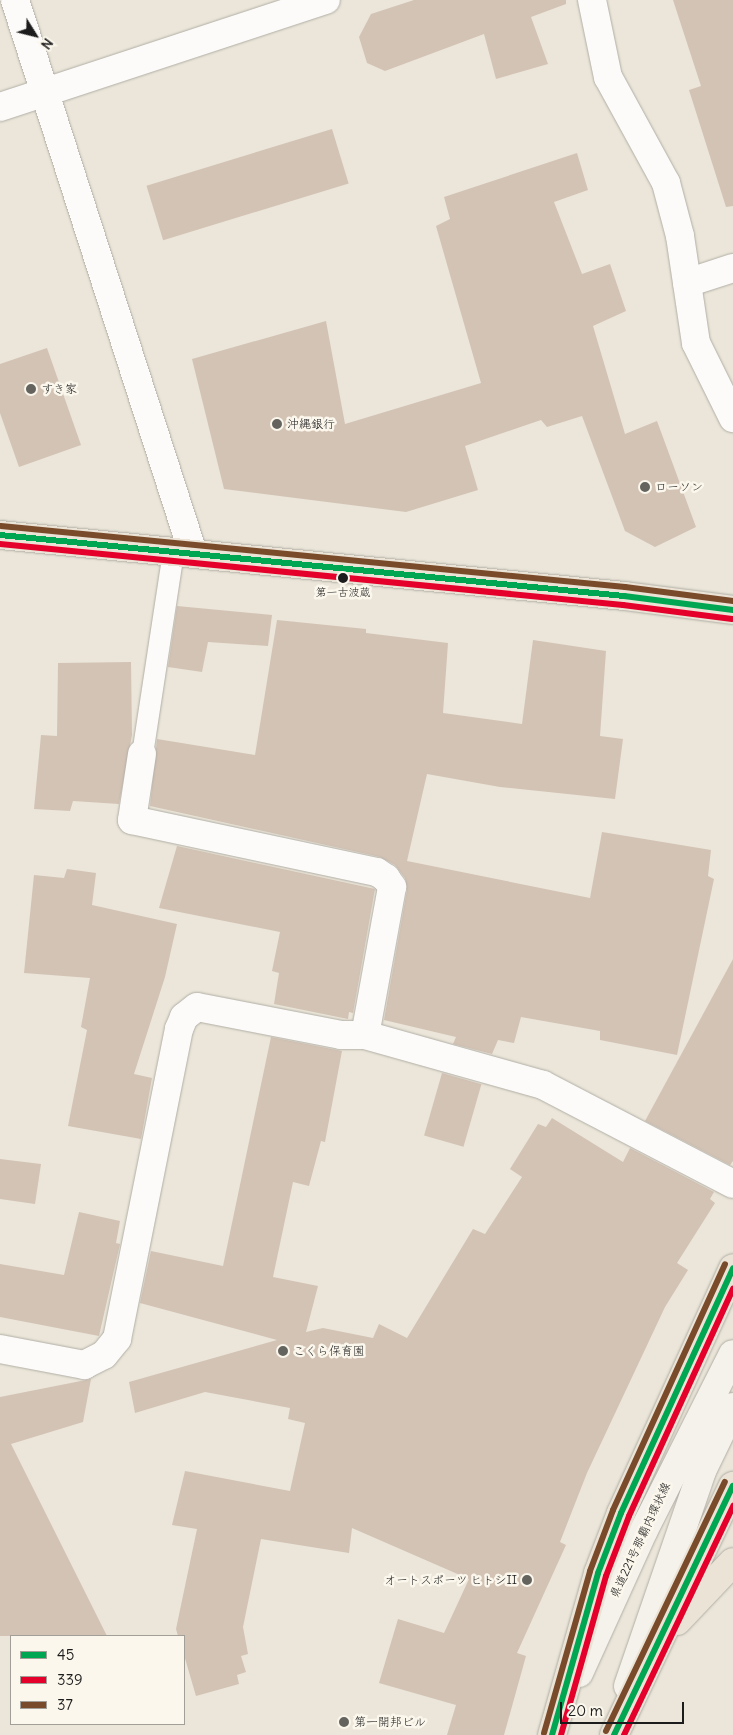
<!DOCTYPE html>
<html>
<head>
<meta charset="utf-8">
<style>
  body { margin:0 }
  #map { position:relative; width:733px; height:1735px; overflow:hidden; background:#ebe6d9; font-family:Delius,"Klee One",sans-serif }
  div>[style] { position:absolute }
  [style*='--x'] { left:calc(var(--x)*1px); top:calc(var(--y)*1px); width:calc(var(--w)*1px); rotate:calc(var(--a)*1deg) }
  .building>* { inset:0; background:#d3c3b5; transform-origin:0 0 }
  .roads { filter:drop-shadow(0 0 1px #b1aea6) drop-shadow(0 0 1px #b1aea6) }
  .service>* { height:21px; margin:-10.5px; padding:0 10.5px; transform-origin:10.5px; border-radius:10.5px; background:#fcfbf9 }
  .minor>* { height:28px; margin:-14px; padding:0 14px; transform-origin:14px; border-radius:14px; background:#fcfbf9 }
  .secondary>* { height:28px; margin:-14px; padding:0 14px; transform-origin:14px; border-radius:14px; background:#f5f1eb }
  .trunk>* { height:28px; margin:-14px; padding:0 14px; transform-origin:14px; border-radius:14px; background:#eae3d6 }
  .bus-1>* { height:6px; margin:-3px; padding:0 3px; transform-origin:3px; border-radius:3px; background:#00a651 }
  .bus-2>* { height:6px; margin:-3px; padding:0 3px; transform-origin:3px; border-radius:3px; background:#e4002b }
  .bus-3>* { height:6px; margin:-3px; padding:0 3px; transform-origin:3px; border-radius:3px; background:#7a4b2a }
  .dots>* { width:14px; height:14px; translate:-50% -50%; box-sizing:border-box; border:2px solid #fbf7ec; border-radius:50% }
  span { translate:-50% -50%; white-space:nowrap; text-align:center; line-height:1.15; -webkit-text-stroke:5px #fbf7ec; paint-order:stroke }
  .bus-label { font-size:11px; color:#1c1c1c }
  .poi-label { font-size:12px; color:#1c1c1c }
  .left { translate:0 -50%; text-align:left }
  .right { translate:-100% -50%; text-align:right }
  .street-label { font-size:12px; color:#1c1c1c }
  .legend { position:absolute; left:10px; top:1635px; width:175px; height:90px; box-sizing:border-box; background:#fbf7ec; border:1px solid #a29f99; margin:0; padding:6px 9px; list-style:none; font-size:15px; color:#1c1c1c }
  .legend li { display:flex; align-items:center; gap:10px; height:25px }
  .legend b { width:25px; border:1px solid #a29f99 }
  .north { position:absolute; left:10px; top:10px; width:50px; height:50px; -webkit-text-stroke:4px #fbf7ec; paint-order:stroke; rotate:126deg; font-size:14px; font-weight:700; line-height:20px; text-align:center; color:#1c1c1c }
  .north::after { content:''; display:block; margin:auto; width:18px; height:22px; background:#1c1c1c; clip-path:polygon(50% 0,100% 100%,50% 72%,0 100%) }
  .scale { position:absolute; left:560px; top:1702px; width:124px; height:22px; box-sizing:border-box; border:2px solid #1c1c1c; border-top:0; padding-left:6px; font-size:15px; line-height:18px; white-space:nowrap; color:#1c1c1c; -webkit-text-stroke:4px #fbf7ec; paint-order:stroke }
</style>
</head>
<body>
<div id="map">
  <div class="building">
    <div style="clip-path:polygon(414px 0,566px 0,566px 4px,531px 17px,548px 64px,496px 79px,484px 34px,385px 71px,367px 63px,359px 37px,371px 14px)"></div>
    <div style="clip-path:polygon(673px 0,733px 0,733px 206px,726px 207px,689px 90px,701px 86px)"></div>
    <div style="left:332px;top:129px;width:57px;height:194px;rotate:73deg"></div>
    <div style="clip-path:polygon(577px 153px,588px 190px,554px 202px,582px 274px,610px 264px,626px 311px,593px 326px,625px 434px,657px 421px,696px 527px,655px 547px,625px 531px,582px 416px,547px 427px,541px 420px,465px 446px,478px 490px,406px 512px,224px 489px,192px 359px,326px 321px,345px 424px,481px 383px,436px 226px,450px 219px,444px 197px)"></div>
    <div style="clip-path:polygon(47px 348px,81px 445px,19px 467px,0 413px,0 364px)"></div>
    <div style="clip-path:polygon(177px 606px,272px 615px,268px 646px,208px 642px,202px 672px,168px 667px)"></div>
    <div style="clip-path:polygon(277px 620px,366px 629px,366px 633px,448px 643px,443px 713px,522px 724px,533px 640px,606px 651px,600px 736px,623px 739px,615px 799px,500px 787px,427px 774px,407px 861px,590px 898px,602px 832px,711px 850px,708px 876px,714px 879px,677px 1055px,600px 1040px,600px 1031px,521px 1017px,514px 1043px,498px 1040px,492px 1054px,453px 1044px,456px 1037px,384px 1020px,407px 890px,405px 878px,395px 865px,380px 857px,150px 806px,157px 739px,255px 755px)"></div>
    <div style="clip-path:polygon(131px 662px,132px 735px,119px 804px,73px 801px,70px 811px,34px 809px,41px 735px,57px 736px,58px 663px)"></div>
    <div style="clip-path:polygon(177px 846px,375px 889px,353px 1013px,349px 1012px,348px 1019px,274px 1004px,279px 973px,272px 971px,280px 932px,159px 908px)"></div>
    <div style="clip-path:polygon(67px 869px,96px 873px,92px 905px,177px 924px,165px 977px,134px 1074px,152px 1078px,141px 1139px,68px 1126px,87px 1030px,81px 1027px,90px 978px,24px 973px,34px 875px,64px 878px)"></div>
    <div style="clip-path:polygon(733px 959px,733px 1161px,730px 1165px,645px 1121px)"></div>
    <div style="clip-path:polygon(271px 1037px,342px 1051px,325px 1142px,321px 1141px,309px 1186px,293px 1182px,273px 1277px,318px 1286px,306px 1332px,323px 1328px,373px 1338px,379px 1324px,407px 1338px,473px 1229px,485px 1234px,522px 1177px,510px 1169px,538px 1124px,546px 1127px,552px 1118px,623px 1162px,630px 1148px,714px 1192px,710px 1199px,715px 1203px,677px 1263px,688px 1270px,665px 1307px,587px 1473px,560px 1542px,566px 1545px,517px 1653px,526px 1656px,504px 1735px,447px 1735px,456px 1705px,379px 1683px,398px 1619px,444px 1633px,469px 1579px,352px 1528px,349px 1553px,261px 1539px,243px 1627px,248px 1654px,241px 1656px,246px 1672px,237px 1675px,239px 1684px,196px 1696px,184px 1655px,184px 1636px,178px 1636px,176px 1629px,197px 1529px,172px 1525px,185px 1471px,290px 1491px,305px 1423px,288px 1419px,290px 1408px,205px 1392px,135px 1413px,129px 1382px,277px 1340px,140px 1303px,151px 1251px,223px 1266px)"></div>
    <div style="left:442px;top:1073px;width:41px;height:65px;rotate:16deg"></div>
    <div style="clip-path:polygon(0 1159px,41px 1164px,35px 1204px,0 1199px)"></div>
    <div style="clip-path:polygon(79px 1212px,120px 1221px,116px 1243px,120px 1244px,99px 1336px,0 1317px,0 1264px,64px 1275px)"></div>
    <div style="clip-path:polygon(91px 1379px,83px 1422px,11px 1444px,107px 1636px,0 1636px,0 1397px)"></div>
  </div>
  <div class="roads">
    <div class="service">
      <div style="--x:142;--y:754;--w:205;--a:-81.3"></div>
    </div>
    <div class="minor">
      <div style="--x:15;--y:0;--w:581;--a:72.16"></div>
      <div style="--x:592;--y:0;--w:79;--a:78.3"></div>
      <div style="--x:608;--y:77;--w:121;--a:61.3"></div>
      <div style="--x:666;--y:183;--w:55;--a:75.2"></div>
      <div style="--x:680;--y:236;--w:108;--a:81.5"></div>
      <div style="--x:696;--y:343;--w:84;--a:63.7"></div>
      <div style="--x:0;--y:107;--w:343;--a:-18.2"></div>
      <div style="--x:687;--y:283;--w:48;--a:-18.1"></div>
      <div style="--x:142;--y:754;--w:67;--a:98.6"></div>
      <div style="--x:132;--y:820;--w:250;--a:12"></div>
      <div style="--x:377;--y:872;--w:11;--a:34"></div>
      <div style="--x:386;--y:878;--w:11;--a:56"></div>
      <div style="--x:392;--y:887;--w:150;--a:100.3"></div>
      <div style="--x:0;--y:1349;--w:86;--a:10.8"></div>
      <div style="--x:84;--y:1365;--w:22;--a:-27"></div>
      <div style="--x:104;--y:1355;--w:21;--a:-51"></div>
      <div style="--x:117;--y:1339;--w:316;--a:-78.7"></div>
      <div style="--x:179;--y:1029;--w:13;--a:-67"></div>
      <div style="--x:184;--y:1017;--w:16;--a:-38"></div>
      <div style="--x:197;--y:1007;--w:147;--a:11"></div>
      <div style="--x:341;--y:1035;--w:24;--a:0"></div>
      <div style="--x:365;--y:1035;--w:185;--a:15.7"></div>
      <div style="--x:543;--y:1085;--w:214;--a:27.5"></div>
    </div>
    <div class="secondary">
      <div style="--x:579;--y:1673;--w:155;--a:-65.6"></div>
      <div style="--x:643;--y:1532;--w:199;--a:-63.2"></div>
      <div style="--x:628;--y:1686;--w:227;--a:-71"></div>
      <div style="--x:702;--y:1471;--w:71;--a:-64.2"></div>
    </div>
    <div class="trunk">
      <div style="--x:0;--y:535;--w:627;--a:5.58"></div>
      <div style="--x:624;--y:596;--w:110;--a:7.3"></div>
      <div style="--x:677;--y:1621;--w:81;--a:-46.5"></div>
      <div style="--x:552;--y:1735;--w:168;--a:-74.1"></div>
      <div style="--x:598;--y:1573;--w:64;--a:-69"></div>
      <div style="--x:621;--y:1513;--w:269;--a:-65.4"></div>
      <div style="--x:614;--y:1735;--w:276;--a:-64.5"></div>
    </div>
  </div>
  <div class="bus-1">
    <div style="--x:0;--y:535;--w:627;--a:5.58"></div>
    <div style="--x:624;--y:596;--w:110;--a:7.3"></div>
    <div style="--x:552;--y:1735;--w:168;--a:-74.1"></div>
    <div style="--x:598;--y:1573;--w:64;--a:-69"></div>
    <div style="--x:621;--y:1513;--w:269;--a:-65.4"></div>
    <div style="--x:614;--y:1735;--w:276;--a:-64.5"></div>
  </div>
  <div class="bus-2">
    <div style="--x:0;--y:544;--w:626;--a:5.59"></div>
    <div style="--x:623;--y:605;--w:110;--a:7.3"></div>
    <div style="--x:561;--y:1735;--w:165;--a:-74.2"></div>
    <div style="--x:606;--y:1576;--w:64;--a:-69"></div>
    <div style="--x:629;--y:1516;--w:250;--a:-65.4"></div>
    <div style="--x:624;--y:1735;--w:254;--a:-64.5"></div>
  </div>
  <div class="bus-3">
    <div style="--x:1;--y:526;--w:627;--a:5.58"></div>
    <div style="--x:625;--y:587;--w:109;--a:7.4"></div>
    <div style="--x:606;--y:1731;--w:276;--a:-64.5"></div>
    <div style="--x:544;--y:1733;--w:168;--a:-74.1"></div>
    <div style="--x:590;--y:1571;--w:65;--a:-69.3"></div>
    <div style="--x:613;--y:1510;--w:270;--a:-65.5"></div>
  </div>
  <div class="dots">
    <div style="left:31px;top:389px;background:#64635e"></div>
    <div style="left:277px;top:424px;background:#64635e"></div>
    <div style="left:645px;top:487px;background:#64635e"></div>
    <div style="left:343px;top:578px;background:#1c1c1c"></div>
    <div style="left:283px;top:1351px;background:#64635e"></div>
    <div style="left:527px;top:1580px;background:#64635e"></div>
    <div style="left:344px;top:1722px;background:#64635e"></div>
  </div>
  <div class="bus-label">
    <span style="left:343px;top:592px">第一古波蔵</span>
  </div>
  <div class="poi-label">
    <span class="left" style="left:41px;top:389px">すき家</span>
    <span class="left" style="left:287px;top:424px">沖縄銀行</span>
    <span class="left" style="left:655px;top:487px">ローソン</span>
    <span class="left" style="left:293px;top:1351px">こくら保育園</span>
    <span class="right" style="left:517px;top:1580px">オートスポーツ ヒトシII</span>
    <span class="left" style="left:354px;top:1722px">第一開邦ビル</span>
  </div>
  <div class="street-label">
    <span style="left:640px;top:1540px;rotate:-65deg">県道221号那覇内環状線</span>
  </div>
  <ul class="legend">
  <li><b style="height:6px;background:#00a651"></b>45</li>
  <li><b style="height:6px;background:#e4002b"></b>339</li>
  <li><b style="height:6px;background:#7a4b2a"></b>37</li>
  </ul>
  <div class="north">N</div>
  <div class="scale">20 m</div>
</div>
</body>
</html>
